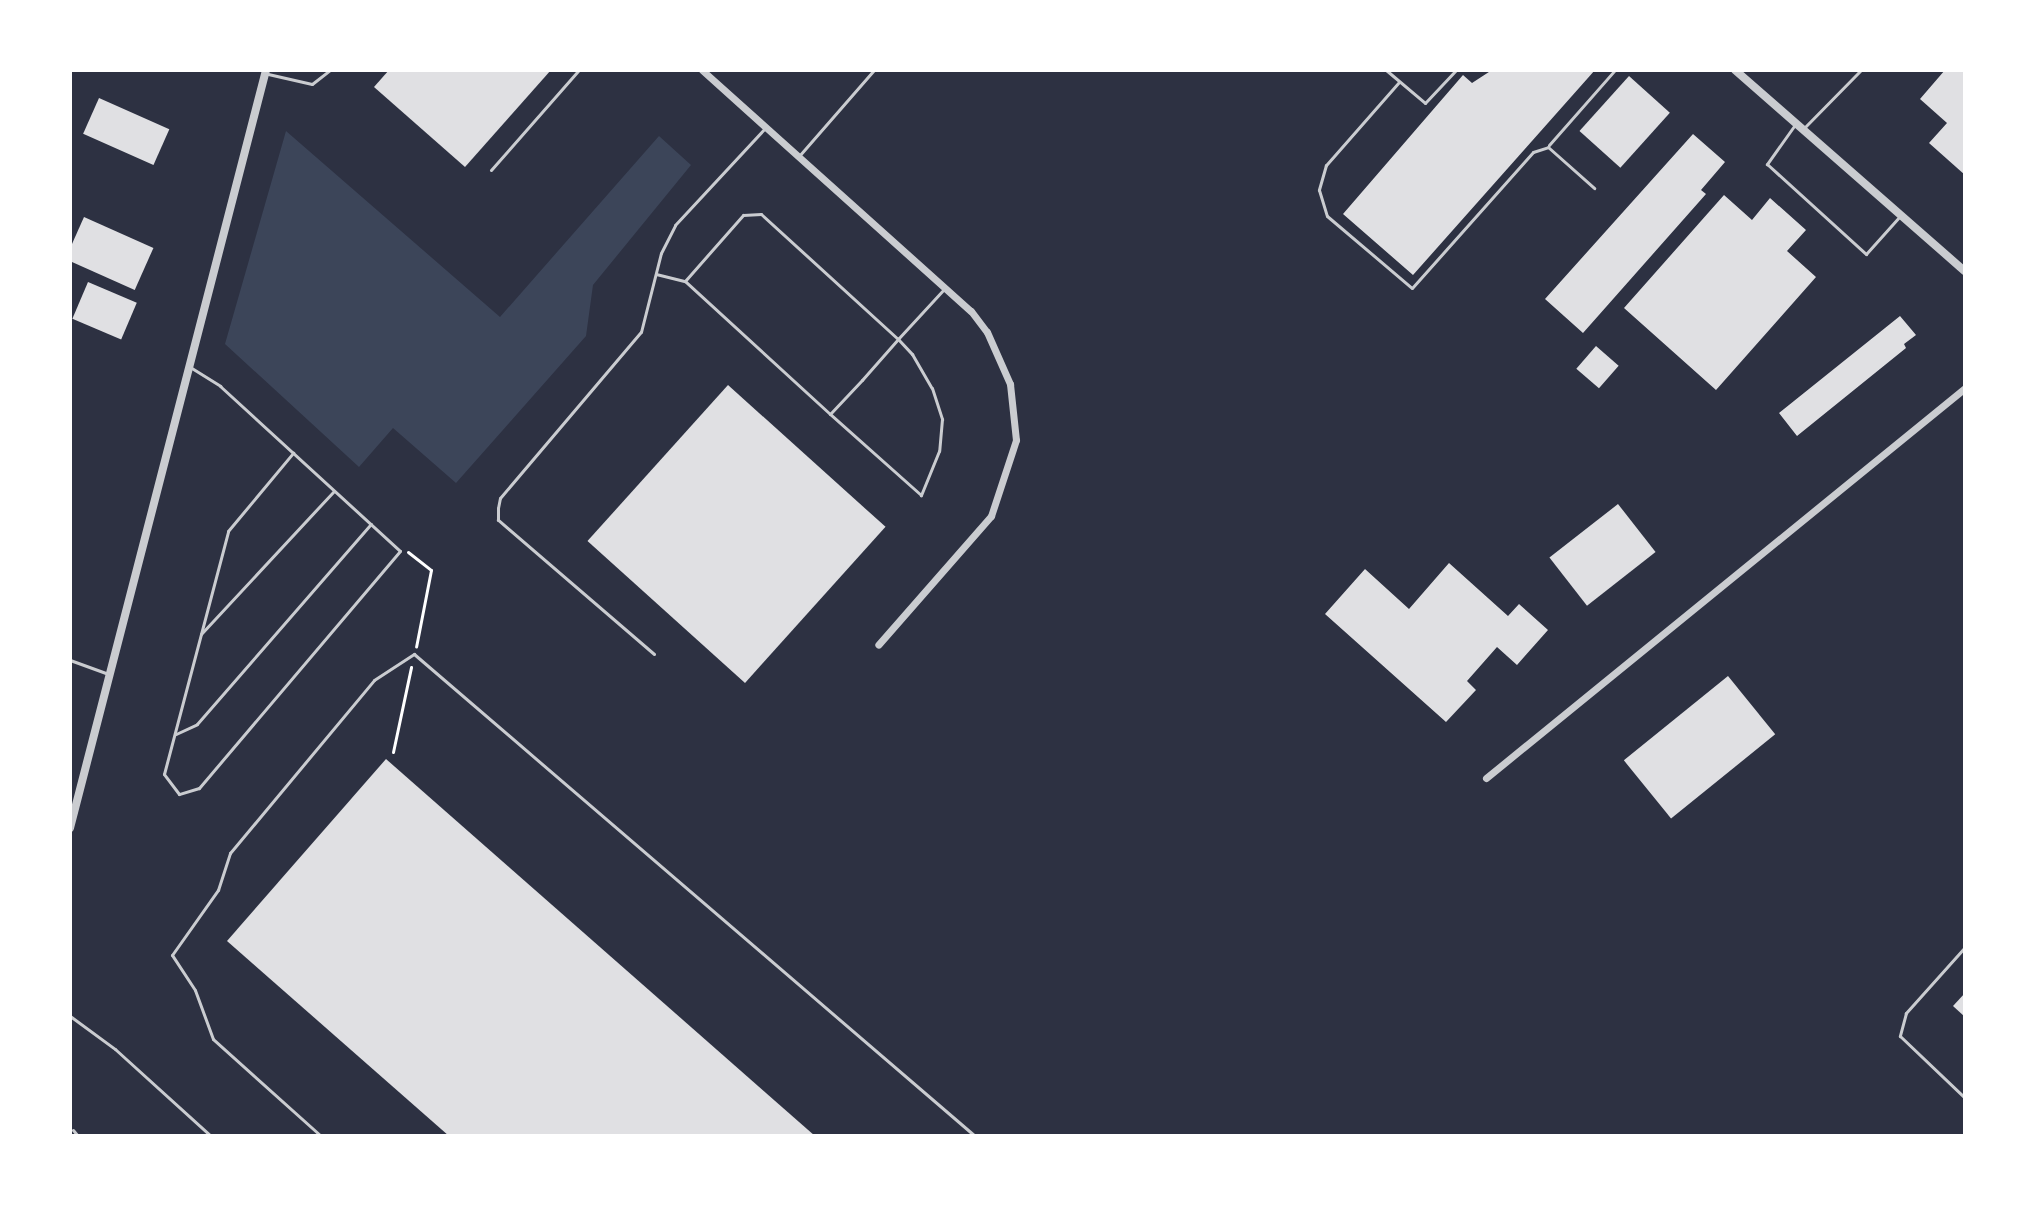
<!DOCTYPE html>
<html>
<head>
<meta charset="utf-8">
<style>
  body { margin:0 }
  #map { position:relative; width:2035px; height:1206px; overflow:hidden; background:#2d3142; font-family:Lato,sans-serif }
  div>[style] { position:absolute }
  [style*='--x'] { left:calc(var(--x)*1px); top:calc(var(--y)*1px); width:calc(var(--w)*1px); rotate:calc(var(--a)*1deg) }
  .green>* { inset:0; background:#3c4559 }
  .building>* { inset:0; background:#e0e0e3; transform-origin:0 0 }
  .path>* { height:3px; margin:-1.5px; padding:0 1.5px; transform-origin:1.5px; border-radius:1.5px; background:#fff }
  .service>* { height:3px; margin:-1.5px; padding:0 1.5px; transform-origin:1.5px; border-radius:1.5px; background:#caccd0 }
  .minor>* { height:7px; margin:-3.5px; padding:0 3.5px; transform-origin:3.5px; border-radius:3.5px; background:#caccd0 }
  .tertiary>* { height:8px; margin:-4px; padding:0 4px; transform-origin:4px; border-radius:4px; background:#caccd0 }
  span { translate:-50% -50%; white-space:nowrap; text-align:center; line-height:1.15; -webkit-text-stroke:6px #fff; paint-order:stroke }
  .frame { position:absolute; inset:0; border:72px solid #fff; pointer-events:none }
</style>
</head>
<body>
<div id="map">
  <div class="green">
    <div style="clip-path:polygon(286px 131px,500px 317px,659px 136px,691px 165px,593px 285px,586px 336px,456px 483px,393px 428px,359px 467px,225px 344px)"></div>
  </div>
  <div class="building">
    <div style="clip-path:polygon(389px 70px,551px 70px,465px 167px,374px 87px)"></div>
    <div style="clip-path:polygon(1492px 70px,1595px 70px,1413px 275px,1343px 214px,1463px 75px,1472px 83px)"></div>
    <div style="clip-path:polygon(1945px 70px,1965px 70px,1965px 175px,1929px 143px,1947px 123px,1920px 99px)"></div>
    <div style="left:1629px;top:76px;width:55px;height:74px;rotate:42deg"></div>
    <div style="left:99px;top:98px;width:77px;height:39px;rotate:24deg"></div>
    <div style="clip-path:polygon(1693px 134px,1725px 162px,1701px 190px,1706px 194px,1583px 333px,1545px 299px)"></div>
    <div style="clip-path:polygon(1724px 195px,1752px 220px,1770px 198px,1806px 230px,1787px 251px,1816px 277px,1716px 390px,1624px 308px)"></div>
    <div style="left:84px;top:217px;width:76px;height:46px;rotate:24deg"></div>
    <div style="left:88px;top:282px;width:53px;height:40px;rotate:23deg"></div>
    <div style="clip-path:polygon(1900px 316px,1916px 335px,1904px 344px,1906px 348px,1797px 436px,1779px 413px)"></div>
    <div style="left:1596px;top:346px;width:30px;height:30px;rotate:41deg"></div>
    <div style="left:728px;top:385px;width:212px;height:210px;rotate:42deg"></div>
    <div style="left:1618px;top:504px;width:61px;height:87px;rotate:52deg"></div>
    <div style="clip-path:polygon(1449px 563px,1508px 616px,1519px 604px,1548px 630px,1517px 665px,1497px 647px,1467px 681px,1476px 690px,1446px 722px,1325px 614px,1365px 569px,1409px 609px)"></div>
    <div style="left:1728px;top:676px;width:75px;height:134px;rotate:51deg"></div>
    <div style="clip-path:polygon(386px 759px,815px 1136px,449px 1136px,227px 941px)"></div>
    <div style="clip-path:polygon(1965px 993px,1965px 1017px,1953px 1006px)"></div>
  </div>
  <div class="path">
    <div style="--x:408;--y:552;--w:29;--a:38"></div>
    <div style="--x:431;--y:570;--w:78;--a:101"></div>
    <div style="--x:393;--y:752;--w:87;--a:-78"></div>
  </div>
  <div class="service">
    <div style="--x:1386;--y:70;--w:51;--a:40.2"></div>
    <div style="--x:1425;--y:103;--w:45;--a:-46.8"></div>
    <div style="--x:268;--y:74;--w:45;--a:12.8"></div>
    <div style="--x:312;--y:84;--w:23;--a:-38"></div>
    <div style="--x:1399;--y:82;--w:111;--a:131.3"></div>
    <div style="--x:1326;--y:165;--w:26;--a:106"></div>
    <div style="--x:1319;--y:190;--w:27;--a:73"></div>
    <div style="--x:1327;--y:216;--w:111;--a:40.3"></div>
    <div style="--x:1412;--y:288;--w:182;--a:-48.3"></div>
    <div style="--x:1533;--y:152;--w:16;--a:-18"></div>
    <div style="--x:1548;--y:147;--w:62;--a:41.7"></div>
    <div style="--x:1794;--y:126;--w:47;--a:125.4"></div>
    <div style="--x:1767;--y:164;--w:134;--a:42.3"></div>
    <div style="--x:1866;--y:254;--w:51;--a:-48.2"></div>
    <div style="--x:1803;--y:129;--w:83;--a:-45.5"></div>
    <div style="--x:1549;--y:145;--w:100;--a:-48.7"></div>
    <div style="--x:799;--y:156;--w:114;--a:-48.9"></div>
    <div style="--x:491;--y:170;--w:133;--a:-48.7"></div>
    <div style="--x:656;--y:274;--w:30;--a:14"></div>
    <div style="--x:190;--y:367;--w:36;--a:32"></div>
    <div style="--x:220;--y:386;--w:244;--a:42.5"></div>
    <div style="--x:400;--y:551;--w:311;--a:130.3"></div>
    <div style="--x:199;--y:788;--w:21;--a:163"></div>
    <div style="--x:179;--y:794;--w:25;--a:-127"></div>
    <div style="--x:164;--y:774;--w:251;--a:-75.2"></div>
    <div style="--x:228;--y:531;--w:102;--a:-50.2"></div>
    <div style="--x:830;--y:414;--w:197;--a:-137.5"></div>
    <div style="--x:685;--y:281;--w:88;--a:-48.7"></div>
    <div style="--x:743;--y:215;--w:18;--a:-3"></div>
    <div style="--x:761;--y:214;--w:185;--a:42.4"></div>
    <div style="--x:898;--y:339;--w:21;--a:47"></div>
    <div style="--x:912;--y:354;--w:39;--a:60"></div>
    <div style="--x:932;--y:388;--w:33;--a:72"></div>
    <div style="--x:942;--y:419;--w:32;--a:95"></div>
    <div style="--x:939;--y:451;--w:48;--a:112.2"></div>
    <div style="--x:921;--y:495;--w:122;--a:-138.3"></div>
    <div style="--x:830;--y:414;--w:47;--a:-46.7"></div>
    <div style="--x:862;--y:380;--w:55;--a:-48.7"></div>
    <div style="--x:898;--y:339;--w:67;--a:-47.4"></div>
    <div style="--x:201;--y:634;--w:195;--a:-47.1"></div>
    <div style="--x:654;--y:654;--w:206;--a:-139.3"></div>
    <div style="--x:498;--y:520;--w:12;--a:-90"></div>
    <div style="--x:498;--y:508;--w:10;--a:-79"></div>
    <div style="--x:500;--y:498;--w:218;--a:-49.7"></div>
    <div style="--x:641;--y:332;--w:81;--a:-75.8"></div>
    <div style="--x:661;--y:253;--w:31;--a:-63"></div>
    <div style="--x:675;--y:225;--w:134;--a:-47.1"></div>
    <div style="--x:70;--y:660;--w:38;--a:20"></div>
    <div style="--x:176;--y:734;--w:23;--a:-25"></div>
    <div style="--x:197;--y:724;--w:265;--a:-49"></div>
    <div style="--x:1965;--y:947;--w:89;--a:131.8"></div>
    <div style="--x:1906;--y:1013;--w:24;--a:105"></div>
    <div style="--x:1900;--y:1036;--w:90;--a:43.6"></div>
    <div style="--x:70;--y:1016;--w:56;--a:36.3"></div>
    <div style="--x:115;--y:1049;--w:130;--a:42.2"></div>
    <div style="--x:73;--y:1130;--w:8;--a:50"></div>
    <div style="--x:321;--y:1136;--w:145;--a:-138.1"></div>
    <div style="--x:213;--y:1039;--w:52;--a:-110.2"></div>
    <div style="--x:195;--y:990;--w:42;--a:-123.3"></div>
    <div style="--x:172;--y:955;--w:80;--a:-54.7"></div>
    <div style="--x:218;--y:890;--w:39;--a:-72"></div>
    <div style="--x:230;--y:853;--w:225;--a:-50.2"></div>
    <div style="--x:374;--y:680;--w:48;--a:-33"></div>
    <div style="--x:414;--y:654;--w:740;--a:40.67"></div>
  </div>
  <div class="minor">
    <div style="--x:702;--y:70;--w:361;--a:41.9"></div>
    <div style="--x:971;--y:311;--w:26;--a:53"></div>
    <div style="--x:987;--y:332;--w:57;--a:66.1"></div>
    <div style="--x:1010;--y:384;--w:56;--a:83.9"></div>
    <div style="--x:1016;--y:440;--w:80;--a:108.2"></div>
    <div style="--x:991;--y:516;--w:171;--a:131.2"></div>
    <div style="--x:1486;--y:778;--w:618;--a:-39.15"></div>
  </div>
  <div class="tertiary">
    <div style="--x:1735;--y:70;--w:305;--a:41.2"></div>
    <div style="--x:70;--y:828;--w:783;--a:-75.5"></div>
  </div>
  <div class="frame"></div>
</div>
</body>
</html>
